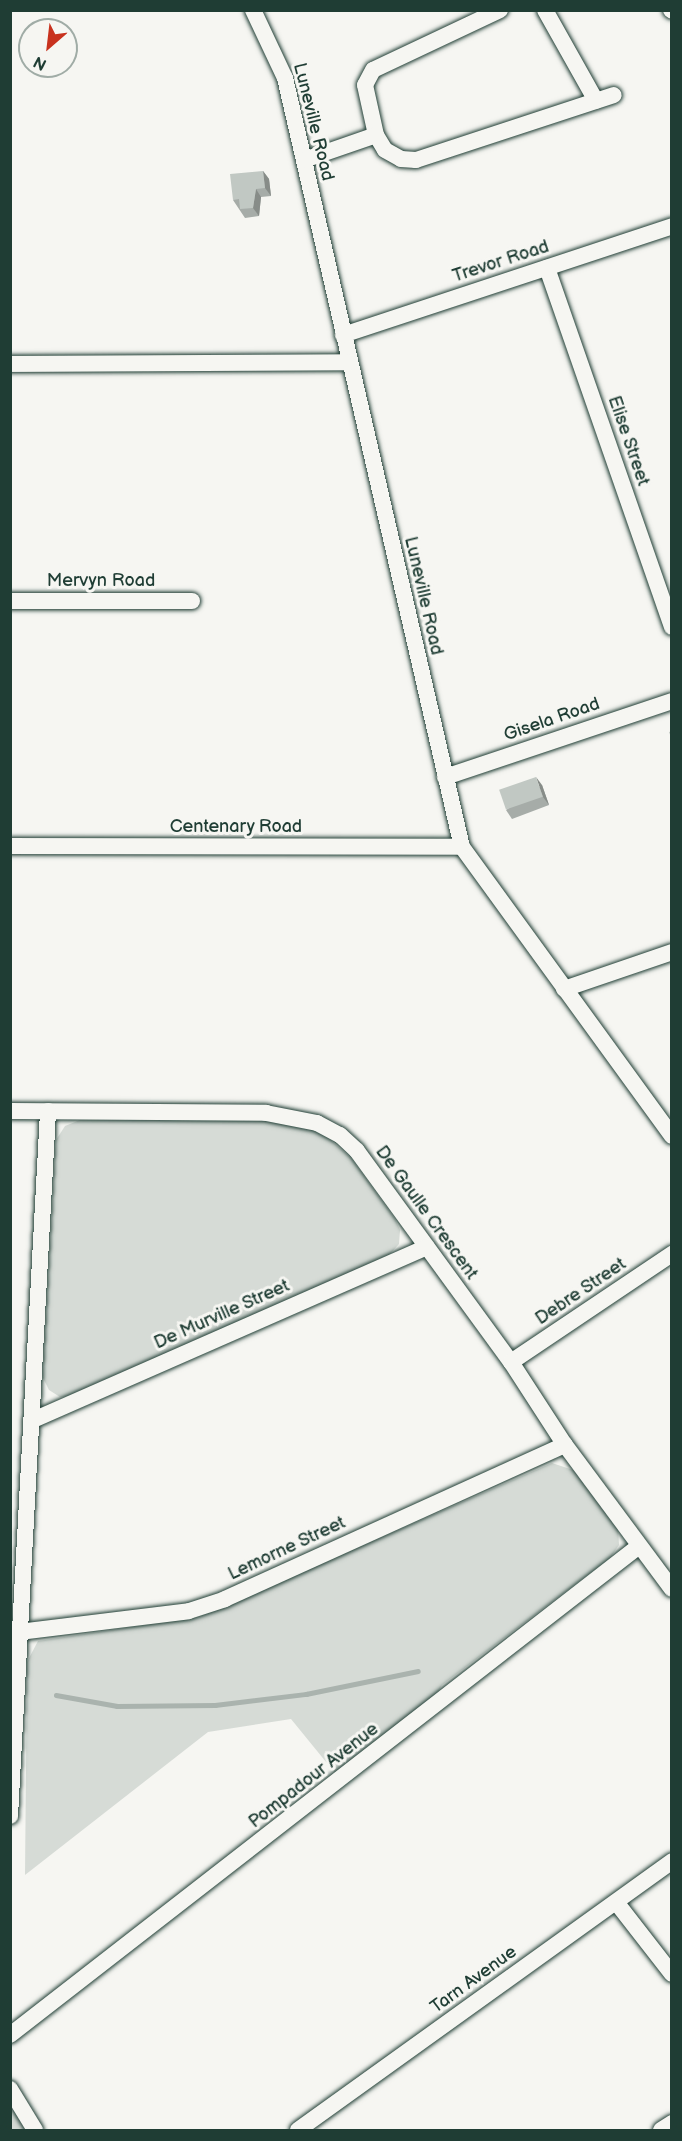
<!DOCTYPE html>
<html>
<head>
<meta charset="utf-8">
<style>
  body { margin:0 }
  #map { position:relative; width:682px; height:2141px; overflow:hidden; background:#f6f6f2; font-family:"Balsamiq Sans",sans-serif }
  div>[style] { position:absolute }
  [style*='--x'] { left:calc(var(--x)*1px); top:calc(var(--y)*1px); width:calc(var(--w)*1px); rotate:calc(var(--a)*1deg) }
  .green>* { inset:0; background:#d6dbd6 }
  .stream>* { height:4.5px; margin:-2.25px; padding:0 2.25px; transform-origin:2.25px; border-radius:2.25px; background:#aab3ae }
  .roads { filter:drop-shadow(0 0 2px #1f3d34) drop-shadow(0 0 2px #1f3d34) }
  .minor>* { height:16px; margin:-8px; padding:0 8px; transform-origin:8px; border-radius:8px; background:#f6f6f2 }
  .wall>* { inset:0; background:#a6aca8 }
  .shaded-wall>* { inset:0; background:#878c88 }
  .building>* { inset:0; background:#c1c8c3; transform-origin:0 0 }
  span { translate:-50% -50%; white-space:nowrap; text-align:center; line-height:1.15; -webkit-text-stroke:6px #f6f6f2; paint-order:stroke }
  .street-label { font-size:18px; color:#1f3d34 }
  .frame { position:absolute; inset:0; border:12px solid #1f3d34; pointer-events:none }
  .north { position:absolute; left:18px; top:18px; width:60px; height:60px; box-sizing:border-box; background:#f6f6f2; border:2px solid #a0aca6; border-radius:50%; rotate:208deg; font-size:16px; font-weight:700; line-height:24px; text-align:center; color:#1f3d34 }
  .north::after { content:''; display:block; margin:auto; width:21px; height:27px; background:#c8321e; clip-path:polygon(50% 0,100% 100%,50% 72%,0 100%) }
</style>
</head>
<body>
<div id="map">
  <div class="green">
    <div style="clip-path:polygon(80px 1120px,283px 1121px,319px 1130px,351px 1158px,395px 1219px,400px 1230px,399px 1244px,389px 1255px,73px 1396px,60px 1397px,49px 1390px,43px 1378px,56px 1140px,65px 1126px)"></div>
    <div style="clip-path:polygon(552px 1463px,576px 1471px,618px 1527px,619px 1545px,610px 1558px,442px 1685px,437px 1694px,335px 1773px,291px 1719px,208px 1732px,25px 1875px,27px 1662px,38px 1641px,199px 1617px)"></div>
    <div style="clip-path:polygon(11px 2105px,25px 2130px,11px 2130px)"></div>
  </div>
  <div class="stream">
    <div style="--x:56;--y:1695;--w:62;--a:10.2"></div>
    <div style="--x:117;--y:1706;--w:98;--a:-0.6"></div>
    <div style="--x:215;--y:1705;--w:92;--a:-6.9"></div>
    <div style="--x:306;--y:1694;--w:114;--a:-11.6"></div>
  </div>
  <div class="roads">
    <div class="minor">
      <div style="--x:253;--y:10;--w:75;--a:64.8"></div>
      <div style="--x:285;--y:78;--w:789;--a:77.04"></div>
      <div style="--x:462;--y:847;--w:357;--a:54"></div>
      <div style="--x:500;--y:10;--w:140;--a:154.7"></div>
      <div style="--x:373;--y:70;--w:17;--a:118"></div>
      <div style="--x:365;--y:85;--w:51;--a:77.6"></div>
      <div style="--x:376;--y:135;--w:17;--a:59"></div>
      <div style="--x:385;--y:150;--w:18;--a:29"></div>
      <div style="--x:401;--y:159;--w:15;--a:4"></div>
      <div style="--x:416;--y:160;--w:208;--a:-18.2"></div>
      <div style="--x:545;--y:10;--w:104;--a:60.7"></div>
      <div style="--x:671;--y:10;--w:1;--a:45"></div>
      <div style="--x:304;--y:160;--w:76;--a:-19.1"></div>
      <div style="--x:547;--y:268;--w:380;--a:70.8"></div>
      <div style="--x:343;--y:335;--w:347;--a:-18.3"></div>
      <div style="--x:10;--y:364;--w:339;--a:-0.3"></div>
      <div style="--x:10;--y:601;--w:182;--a:0"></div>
      <div style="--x:445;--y:777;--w:239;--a:-18.5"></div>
      <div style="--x:10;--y:846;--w:452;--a:0.1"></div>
      <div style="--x:564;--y:989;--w:114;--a:-18.9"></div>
      <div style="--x:10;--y:1111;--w:256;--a:0.4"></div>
      <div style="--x:266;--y:1113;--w:52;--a:11.1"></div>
      <div style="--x:317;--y:1123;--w:26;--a:28"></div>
      <div style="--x:340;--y:1135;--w:23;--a:43"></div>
      <div style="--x:357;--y:1151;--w:261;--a:53.9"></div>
      <div style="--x:511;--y:1362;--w:99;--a:57"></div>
      <div style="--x:565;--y:1445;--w:179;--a:53.4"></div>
      <div style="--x:511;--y:1362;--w:194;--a:-33.9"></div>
      <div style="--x:33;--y:1420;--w:430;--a:-23.7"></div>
      <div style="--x:11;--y:1633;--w:179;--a:-7"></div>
      <div style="--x:189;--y:1611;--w:38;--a:-18"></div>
      <div style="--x:225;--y:1599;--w:373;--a:-24.4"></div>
      <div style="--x:10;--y:1816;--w:706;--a:-86.91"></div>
      <div style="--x:616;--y:1902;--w:91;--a:52.1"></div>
      <div style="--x:10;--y:2035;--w:797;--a:-37.86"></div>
      <div style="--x:10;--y:2089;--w:48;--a:58.6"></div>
      <div style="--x:298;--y:2130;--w:461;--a:-35.7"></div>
      <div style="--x:661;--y:2130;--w:13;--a:-32"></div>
    </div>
  </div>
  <div class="wall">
    <div style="clip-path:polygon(263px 171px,269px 179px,271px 196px,261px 197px,259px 216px,245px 218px,233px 200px)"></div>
    <div style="clip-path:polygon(542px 785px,549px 805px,512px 819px,506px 810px)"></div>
  </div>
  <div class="shaded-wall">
    <div style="clip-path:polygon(263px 171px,269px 179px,271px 196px,265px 188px)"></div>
    <div style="clip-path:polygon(256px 189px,261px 197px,259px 216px,253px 208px)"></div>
    <div style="clip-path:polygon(536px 777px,542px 785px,549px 805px,543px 797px)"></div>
  </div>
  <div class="building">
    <div style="clip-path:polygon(263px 171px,265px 188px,256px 189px,253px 208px,240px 209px,239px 199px,233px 200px,230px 174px)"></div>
    <div style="clip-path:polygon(672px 731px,672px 740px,669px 732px)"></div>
    <div style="left:536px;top:777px;width:21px;height:39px;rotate:71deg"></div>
  </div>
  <div class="street-label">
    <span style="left:313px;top:122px;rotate:76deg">Luneville Road</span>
    <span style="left:501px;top:262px;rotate:-18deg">Trevor Road</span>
    <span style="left:628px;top:441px;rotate:71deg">Elise Street</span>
    <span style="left:101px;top:581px">Mervyn Road</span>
    <span style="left:423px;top:596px;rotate:77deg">Luneville Road</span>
    <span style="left:552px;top:720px;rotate:-19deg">Gisela Road</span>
    <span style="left:236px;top:827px">Centenary Road</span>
    <span style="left:426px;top:1213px;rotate:54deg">De Gaulle Crescent</span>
    <span style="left:581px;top:1292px;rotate:-34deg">Debre Street</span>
    <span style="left:222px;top:1315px;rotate:-24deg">De Murville Street</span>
    <span style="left:287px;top:1549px;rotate:-25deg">Lemorne Street</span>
    <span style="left:314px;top:1776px;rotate:-38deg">Pompadour Avenue</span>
    <span style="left:474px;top:1980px;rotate:-36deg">Tarn Avenue</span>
  </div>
  <div class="frame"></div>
  <div class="north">N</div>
</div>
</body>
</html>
